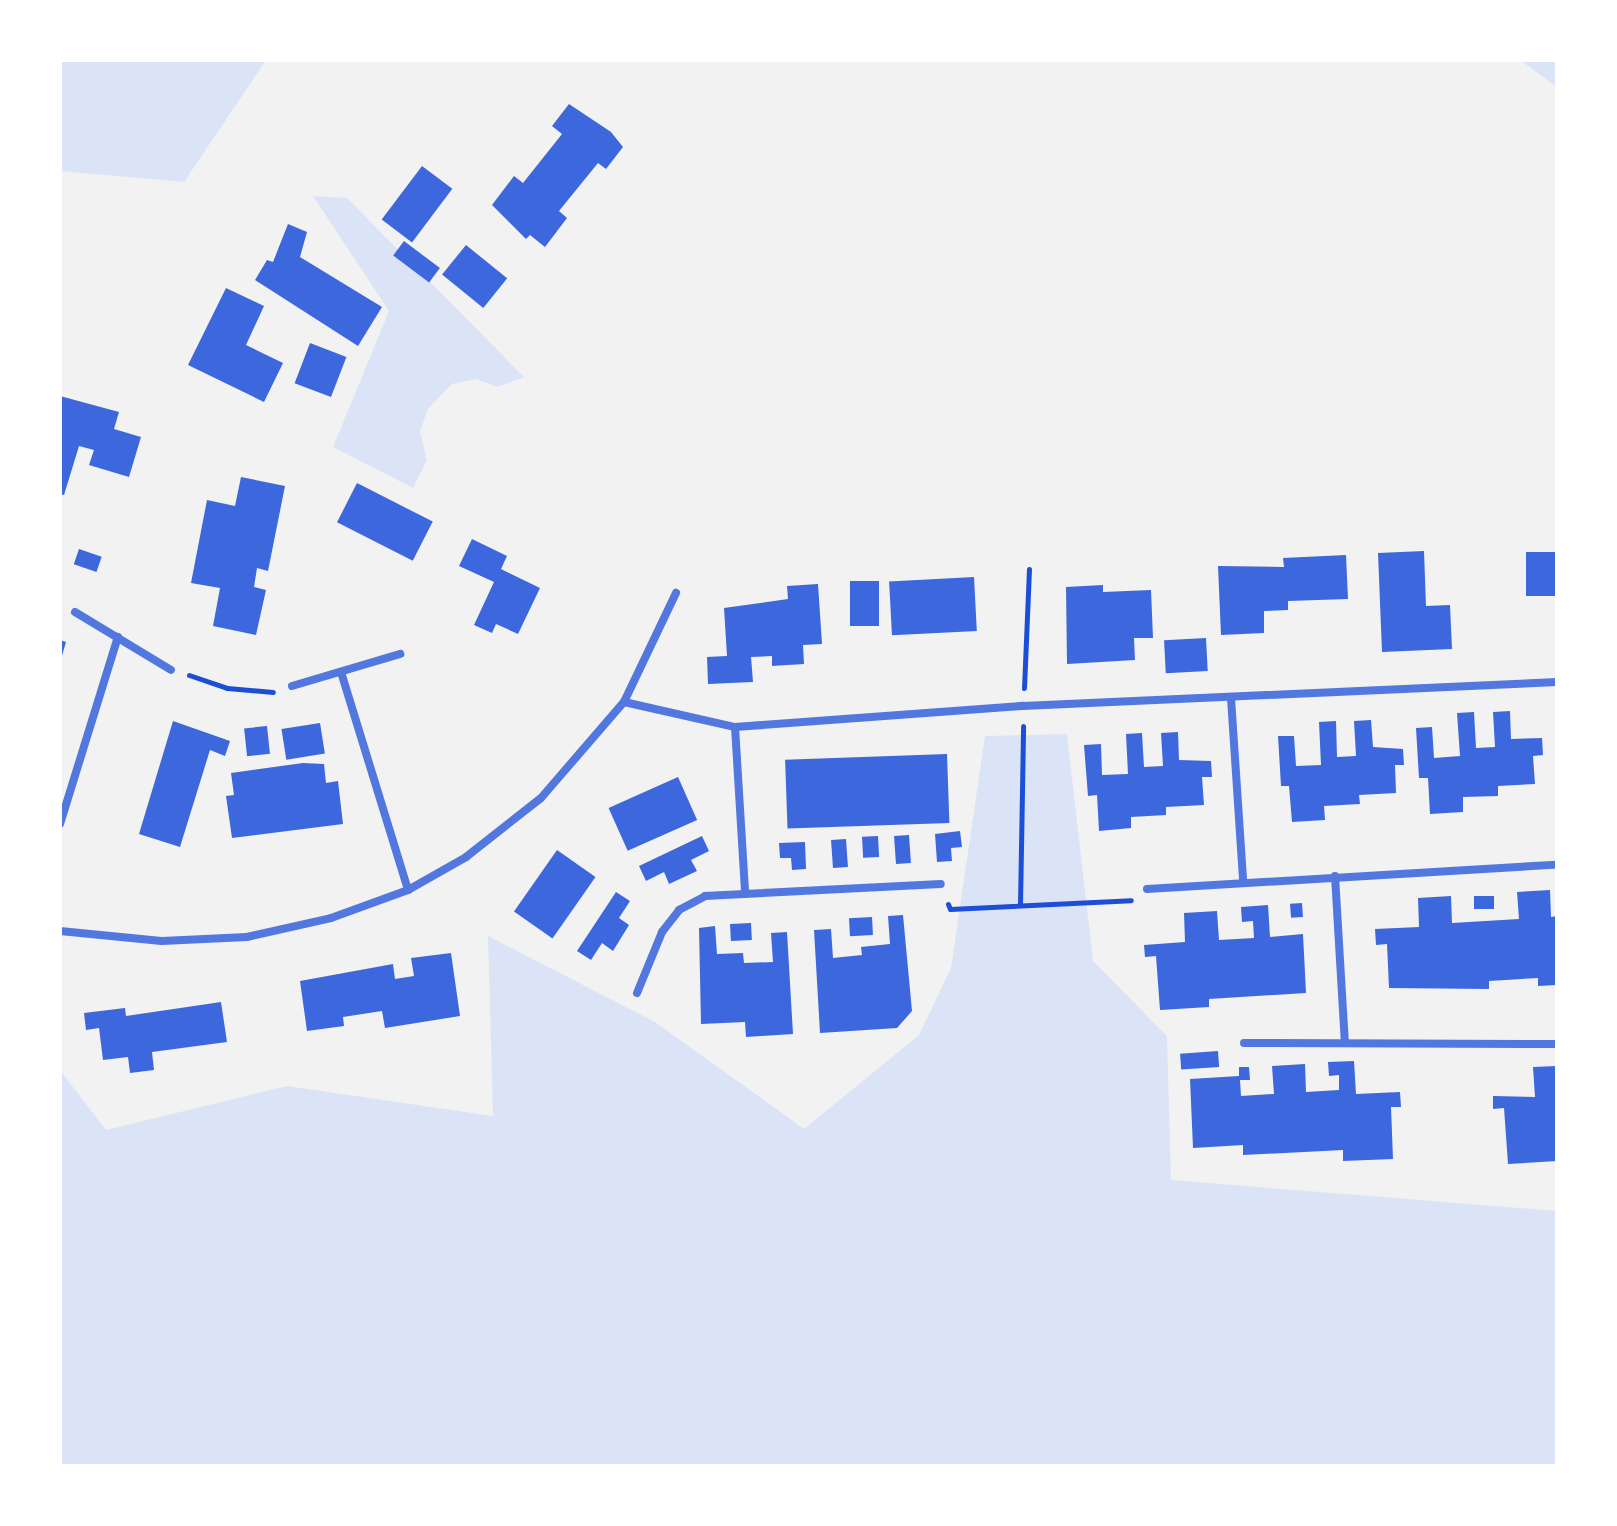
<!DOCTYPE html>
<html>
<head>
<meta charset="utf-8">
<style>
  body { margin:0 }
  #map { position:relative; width:1617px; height:1526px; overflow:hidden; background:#f2f2f2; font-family:Signika,sans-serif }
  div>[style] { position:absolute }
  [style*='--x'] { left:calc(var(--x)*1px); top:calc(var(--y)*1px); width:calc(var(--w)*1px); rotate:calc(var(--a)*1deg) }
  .green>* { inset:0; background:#dbe4f7 }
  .building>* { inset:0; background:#3d67dc; transform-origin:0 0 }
  .path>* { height:5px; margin:-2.5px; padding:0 2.5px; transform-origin:2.5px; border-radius:2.5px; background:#1d4ed8 }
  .minor>* { height:8px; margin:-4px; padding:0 4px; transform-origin:4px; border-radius:4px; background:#5277de }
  span { translate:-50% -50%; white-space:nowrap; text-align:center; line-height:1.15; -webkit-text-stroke:8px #fff; paint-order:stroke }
  .frame { position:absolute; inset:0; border:62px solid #fff; pointer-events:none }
</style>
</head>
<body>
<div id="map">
  <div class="green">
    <div style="clip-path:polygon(60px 60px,266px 60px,184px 182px,60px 171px)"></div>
    <div style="clip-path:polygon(1520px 60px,1557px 60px,1557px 87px)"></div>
    <div style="clip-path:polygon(313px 196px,347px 198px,524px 377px,497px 387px,476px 379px,452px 384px,428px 409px,420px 432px,427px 460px,413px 488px,333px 447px,389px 311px)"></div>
    <div style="clip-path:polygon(1067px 734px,1093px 961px,1167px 1036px,1171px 1180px,1557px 1211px,1557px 1466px,60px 1466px,60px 1070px,106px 1130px,287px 1086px,493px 1116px,488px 936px,655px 1022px,804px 1129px,919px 1035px,951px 968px,985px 736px)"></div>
  </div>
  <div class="building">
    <div style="clip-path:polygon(569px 104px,611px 132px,623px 147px,606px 169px,598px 163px,559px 211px,567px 218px,545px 247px,530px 235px,526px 239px,492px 205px,514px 176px,523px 183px,562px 134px,552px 126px)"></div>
    <div style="left:422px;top:166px;width:38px;height:67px;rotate:37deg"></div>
    <div style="clip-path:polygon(288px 224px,307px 232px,300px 257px,382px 307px,358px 346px,255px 280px,267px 260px,273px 262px)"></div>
    <div style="left:404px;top:241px;width:45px;height:18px;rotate:37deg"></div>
    <div style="left:466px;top:245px;width:53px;height:38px;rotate:39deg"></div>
    <div style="clip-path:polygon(226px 288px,264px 306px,246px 345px,283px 363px,264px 402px,188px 365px)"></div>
    <div style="left:310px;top:343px;width:39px;height:43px;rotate:21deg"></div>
    <div style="clip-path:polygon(60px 396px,119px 412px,114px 429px,141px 437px,129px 477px,89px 465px,94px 450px,79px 446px,64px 495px,60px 494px)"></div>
    <div style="clip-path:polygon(241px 477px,285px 486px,268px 571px,257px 568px,254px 587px,266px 590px,256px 635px,213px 626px,220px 588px,191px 583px,207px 500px,235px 506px)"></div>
    <div style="left:357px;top:483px;width:85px;height:44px;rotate:27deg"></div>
    <div style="clip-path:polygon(472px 539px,507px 556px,501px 569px,540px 588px,518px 634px,496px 624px,492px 633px,474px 625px,494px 582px,459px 566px)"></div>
    <div style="left:79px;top:549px;width:24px;height:16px;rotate:19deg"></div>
    <div style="clip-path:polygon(1424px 551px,1426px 606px,1450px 605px,1452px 649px,1382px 652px,1378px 553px)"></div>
    <div style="left:1557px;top:552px;width:44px;height:31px;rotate:90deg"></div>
    <div style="clip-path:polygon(1346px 555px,1348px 599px,1288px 601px,1288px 610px,1264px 611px,1264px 633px,1221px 635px,1218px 566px,1284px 567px,1283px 558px)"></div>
    <div style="left:974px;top:577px;width:54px;height:85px;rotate:87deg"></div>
    <div style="left:850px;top:581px;width:29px;height:45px"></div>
    <div style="clip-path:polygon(818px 584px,822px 644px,803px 645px,804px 664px,772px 666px,772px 656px,751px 657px,753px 682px,708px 684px,707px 657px,727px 656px,724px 608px,788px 599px,787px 586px)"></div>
    <div style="clip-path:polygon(1103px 585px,1103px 592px,1151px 590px,1153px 638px,1134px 638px,1135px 660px,1067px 664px,1066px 587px)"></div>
    <div style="left:1206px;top:638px;width:33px;height:42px;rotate:87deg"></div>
    <div style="clip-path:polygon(60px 640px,66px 642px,61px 659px,60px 659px)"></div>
    <div style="clip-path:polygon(1510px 711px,1511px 739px,1542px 738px,1543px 755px,1533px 756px,1535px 784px,1498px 786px,1498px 796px,1463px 797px,1463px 812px,1430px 814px,1428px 778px,1419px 778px,1416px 728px,1432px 727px,1434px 758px,1460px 756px,1457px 713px,1474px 712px,1476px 748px,1495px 747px,1493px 712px)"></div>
    <div style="clip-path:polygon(1371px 720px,1373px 747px,1403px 749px,1404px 765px,1395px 765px,1396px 793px,1359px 795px,1360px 804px,1324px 806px,1325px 820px,1292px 822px,1289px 786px,1281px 786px,1278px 736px,1294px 736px,1296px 766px,1321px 765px,1319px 722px,1336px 721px,1337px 757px,1356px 756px,1354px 721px)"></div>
    <div style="clip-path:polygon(173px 721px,230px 741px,225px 756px,210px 750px,180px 847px,139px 834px)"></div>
    <div style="left:320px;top:723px;width:31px;height:39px;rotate:81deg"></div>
    <div style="left:267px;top:726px;width:28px;height:23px;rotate:84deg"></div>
    <div style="clip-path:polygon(1178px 732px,1179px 760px,1211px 761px,1212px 777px,1202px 777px,1204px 805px,1166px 807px,1166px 815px,1131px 817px,1131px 828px,1099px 831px,1097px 795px,1088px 796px,1084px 745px,1101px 744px,1102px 775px,1128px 774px,1126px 734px,1142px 733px,1144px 767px,1163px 766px,1161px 733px)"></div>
    <div style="left:947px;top:754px;width:69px;height:162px;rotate:88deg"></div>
    <div style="clip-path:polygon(303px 763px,324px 764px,326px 783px,338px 781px,343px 824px,232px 838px,226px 796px,234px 795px,231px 773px)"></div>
    <div style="left:678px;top:777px;width:47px;height:76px;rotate:66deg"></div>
    <div style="clip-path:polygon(960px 831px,962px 847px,951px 848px,952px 861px,937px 862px,935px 834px)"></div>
    <div style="left:909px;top:835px;width:28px;height:15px;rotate:86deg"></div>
    <div style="clip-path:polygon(702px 836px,709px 851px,691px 860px,697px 871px,669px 884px,664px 872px,646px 881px,639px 866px)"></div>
    <div style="left:878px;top:836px;width:21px;height:16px;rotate:87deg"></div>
    <div style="left:846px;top:839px;width:28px;height:15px;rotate:86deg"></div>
    <div style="clip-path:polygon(805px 842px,806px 869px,792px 870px,791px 858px,780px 858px,779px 843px)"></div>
    <div style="left:557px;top:850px;width:47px;height:75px;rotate:35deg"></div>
    <div style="clip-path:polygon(1550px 890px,1551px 917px,1557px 916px,1557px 985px,1538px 986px,1538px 978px,1489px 981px,1489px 989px,1389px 988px,1387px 944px,1376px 945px,1375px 929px,1419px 927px,1418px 898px,1451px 896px,1452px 923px,1519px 919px,1517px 892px)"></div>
    <div style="clip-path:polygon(616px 892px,630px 901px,619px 918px,629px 925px,613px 951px,602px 943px,591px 960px,577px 951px)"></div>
    <div style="left:1494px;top:896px;width:13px;height:20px;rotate:90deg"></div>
    <div style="left:1302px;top:903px;width:14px;height:12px;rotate:86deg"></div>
    <div style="clip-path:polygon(1268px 905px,1270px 937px,1303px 934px,1306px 993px,1209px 999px,1209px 1007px,1160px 1010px,1156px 956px,1145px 957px,1144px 945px,1185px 942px,1184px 913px,1217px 911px,1219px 940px,1254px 938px,1253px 921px,1242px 922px,1241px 907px)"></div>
    <div style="clip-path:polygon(903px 915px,912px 1011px,897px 1028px,820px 1033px,814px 930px,831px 929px,833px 958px,862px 955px,861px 947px,890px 944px,888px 916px)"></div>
    <div style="left:872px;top:917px;width:18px;height:23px;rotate:87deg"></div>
    <div style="left:751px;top:923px;width:17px;height:21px;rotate:87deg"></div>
    <div style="clip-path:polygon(715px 926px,717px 954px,743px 953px,744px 963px,773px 962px,771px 933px,787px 932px,793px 1034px,746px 1037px,745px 1022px,701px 1024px,699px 928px)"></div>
    <div style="clip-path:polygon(451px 953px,460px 1016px,385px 1028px,382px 1011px,343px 1017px,344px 1026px,307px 1031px,300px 981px,393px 964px,395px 979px,414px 976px,411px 958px)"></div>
    <div style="clip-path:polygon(221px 1002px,227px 1042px,152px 1052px,154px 1070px,130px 1073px,128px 1057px,103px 1060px,99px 1028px,86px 1030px,84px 1013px,125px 1008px,126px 1016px)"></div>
    <div style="left:1218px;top:1051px;width:16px;height:38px;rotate:86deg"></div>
    <div style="clip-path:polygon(1354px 1061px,1356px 1094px,1400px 1092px,1401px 1107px,1391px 1107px,1393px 1159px,1343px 1161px,1343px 1150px,1243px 1155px,1243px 1145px,1193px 1148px,1190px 1079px,1239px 1076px,1239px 1067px,1249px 1067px,1250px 1080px,1240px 1080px,1241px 1096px,1274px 1094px,1272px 1066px,1305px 1064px,1306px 1092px,1339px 1090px,1339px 1075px,1329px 1076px,1328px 1062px)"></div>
    <div style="clip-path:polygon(1557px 1066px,1557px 1161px,1508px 1164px,1504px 1108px,1493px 1109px,1493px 1096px,1535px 1097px,1533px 1067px)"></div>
  </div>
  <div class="path">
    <div style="--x:189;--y:675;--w:40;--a:18.9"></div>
    <div style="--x:227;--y:688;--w:46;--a:5"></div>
    <div style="--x:1024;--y:688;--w:119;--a:-87.6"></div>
    <div style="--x:948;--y:904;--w:5;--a:68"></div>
    <div style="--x:950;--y:909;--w:181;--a:-2.8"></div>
    <div style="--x:1020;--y:905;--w:179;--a:-89"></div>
  </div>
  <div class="minor">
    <div style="--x:75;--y:612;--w:112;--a:31.1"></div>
    <div style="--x:341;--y:672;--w:228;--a:72.9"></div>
    <div style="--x:292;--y:686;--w:113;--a:-16.5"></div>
    <div style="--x:1231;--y:698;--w:183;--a:86.2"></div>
    <div style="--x:624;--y:702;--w:114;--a:12.7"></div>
    <div style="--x:735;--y:727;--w:289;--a:-4.2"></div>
    <div style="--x:1023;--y:706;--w:535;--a:-2.57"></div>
    <div style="--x:735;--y:727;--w:164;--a:86.5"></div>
    <div style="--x:60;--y:824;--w:196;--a:-72.8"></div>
    <div style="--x:1335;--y:876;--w:167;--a:86.6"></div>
    <div style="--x:1147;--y:889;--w:411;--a:-3.4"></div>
    <div style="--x:60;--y:931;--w:102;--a:5.6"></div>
    <div style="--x:162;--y:941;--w:85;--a:-2.7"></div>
    <div style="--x:247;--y:937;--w:86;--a:-12.7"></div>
    <div style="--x:331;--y:918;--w:82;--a:-20"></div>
    <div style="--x:408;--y:890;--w:67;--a:-29.6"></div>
    <div style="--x:466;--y:857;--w:95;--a:-38.2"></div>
    <div style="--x:541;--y:798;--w:127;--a:-49.2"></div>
    <div style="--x:624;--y:702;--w:121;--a:-64.5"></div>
    <div style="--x:637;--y:993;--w:66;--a:-67.7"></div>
    <div style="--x:662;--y:932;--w:28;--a:-52"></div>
    <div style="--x:679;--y:910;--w:30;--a:-28"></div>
    <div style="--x:705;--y:896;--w:236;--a:-2.9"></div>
    <div style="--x:1244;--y:1043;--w:313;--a:0.2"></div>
  </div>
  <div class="frame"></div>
</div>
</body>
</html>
